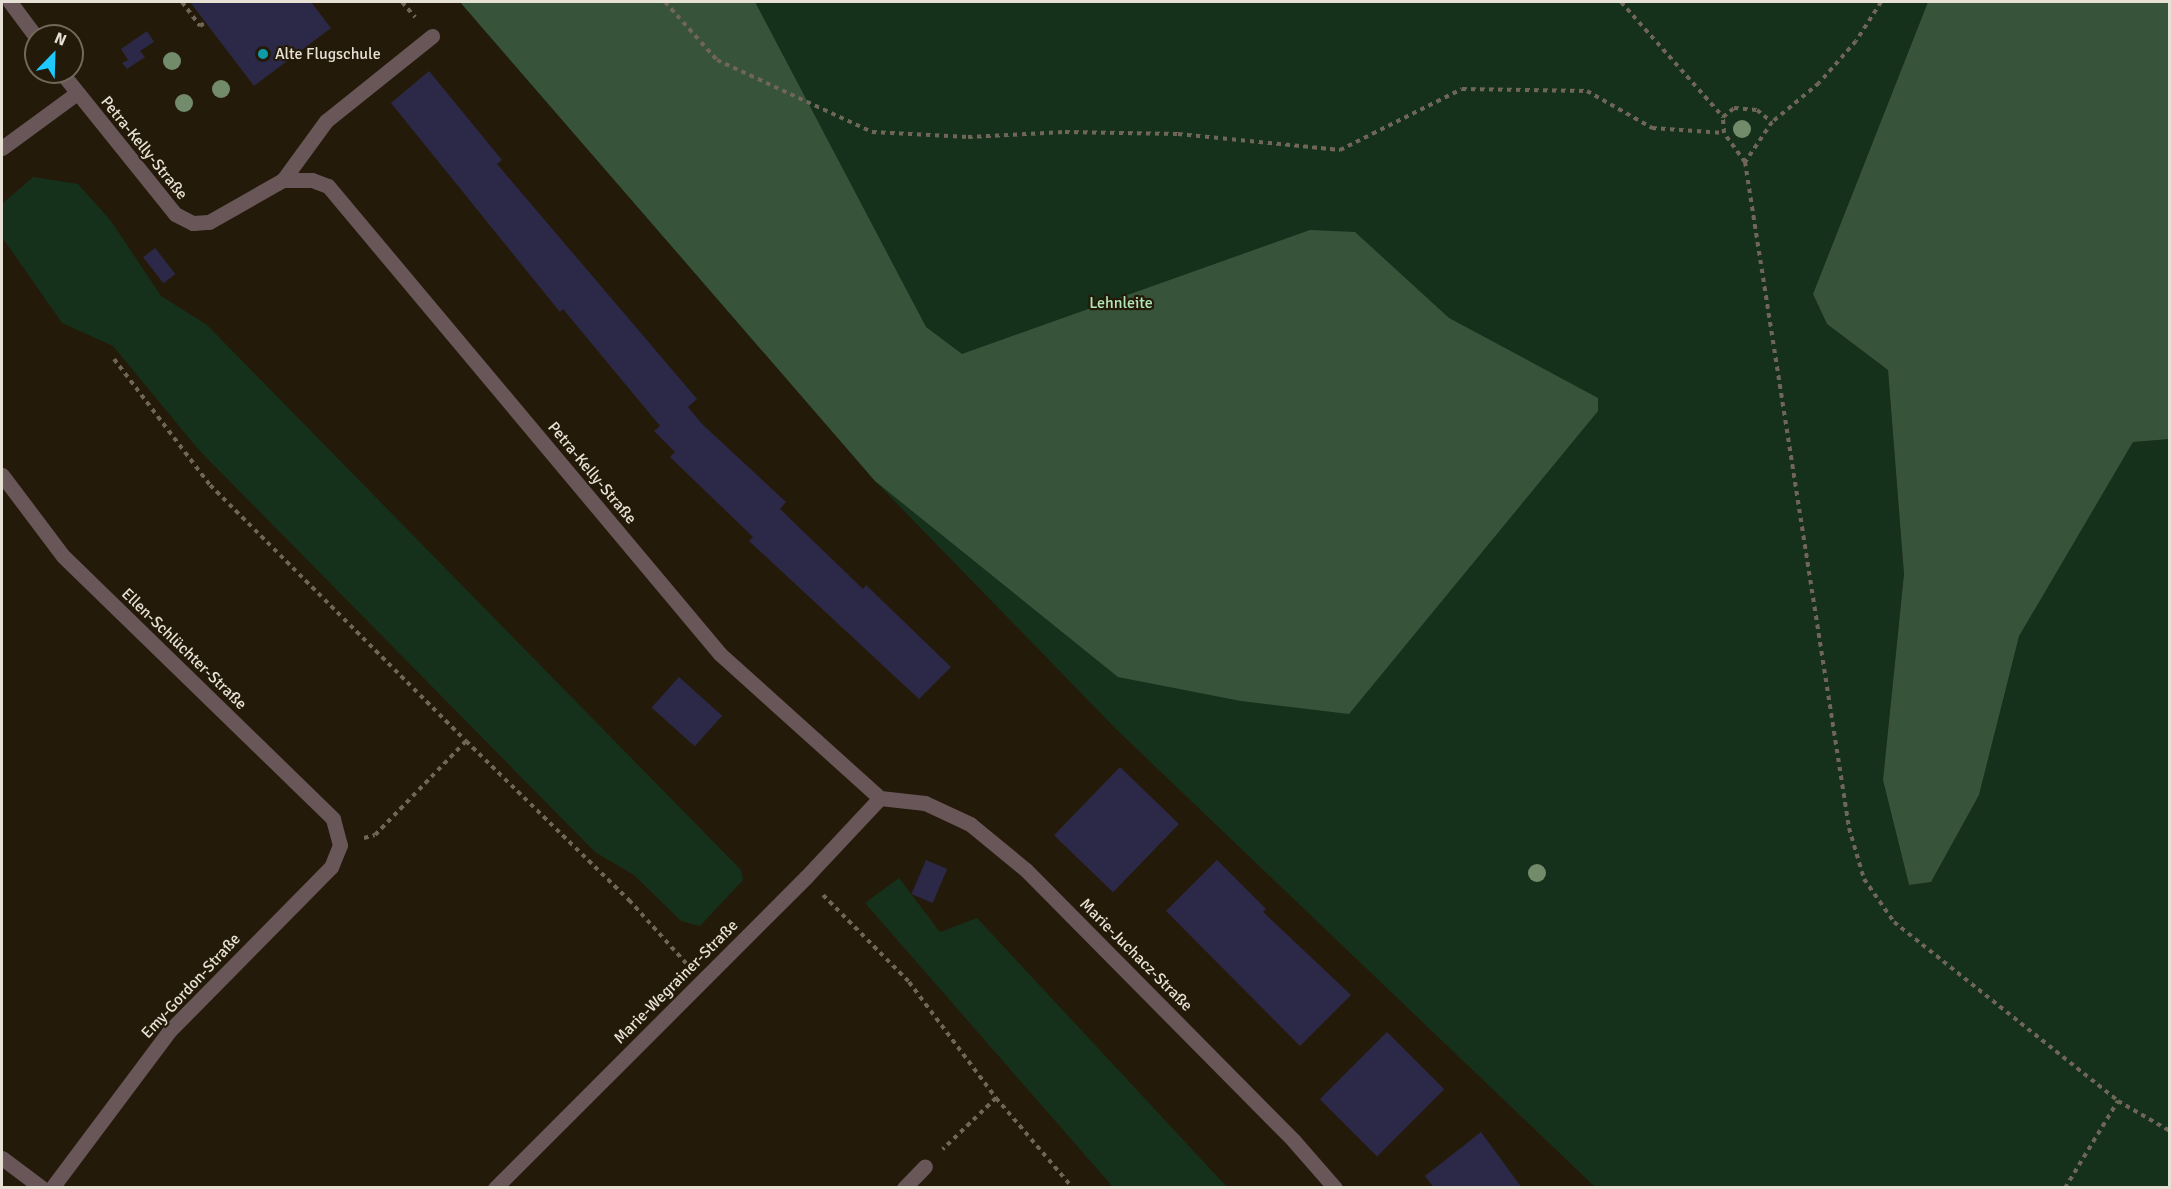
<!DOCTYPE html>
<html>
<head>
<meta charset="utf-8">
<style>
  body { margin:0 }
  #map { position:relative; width:2171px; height:1189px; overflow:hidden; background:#241a09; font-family:Signika,sans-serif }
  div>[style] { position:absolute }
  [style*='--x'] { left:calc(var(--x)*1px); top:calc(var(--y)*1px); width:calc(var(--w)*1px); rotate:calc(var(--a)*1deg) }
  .green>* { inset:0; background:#16311b }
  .forest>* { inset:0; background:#37543b }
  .building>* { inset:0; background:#2c2948; transform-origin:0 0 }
  .path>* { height:4px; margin-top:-2px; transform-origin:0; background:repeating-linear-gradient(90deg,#6f6658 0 4.5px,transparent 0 9px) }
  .street>* { height:15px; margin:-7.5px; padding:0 7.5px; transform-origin:7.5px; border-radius:7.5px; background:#695658 }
  .trees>* { width:18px; height:18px; margin:-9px; border-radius:50%; background:#728b6a }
  .dots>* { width:16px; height:16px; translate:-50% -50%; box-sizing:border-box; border:3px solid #241a09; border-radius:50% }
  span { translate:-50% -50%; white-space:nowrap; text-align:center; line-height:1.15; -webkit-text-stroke:4.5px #241a09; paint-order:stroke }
  .poi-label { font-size:16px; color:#e7e0d5 }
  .left { translate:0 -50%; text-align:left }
  .street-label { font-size:16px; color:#e7e0d5 }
  .park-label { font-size:16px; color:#b2e8b9 }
  .frame { position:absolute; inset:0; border:3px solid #e7e0d5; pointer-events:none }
  .north { position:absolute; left:24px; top:24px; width:60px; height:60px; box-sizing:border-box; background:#241a09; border:2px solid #72695b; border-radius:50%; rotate:23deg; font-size:16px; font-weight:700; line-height:24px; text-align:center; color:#e7e0d5 }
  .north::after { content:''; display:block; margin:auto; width:21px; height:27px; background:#1dc9fd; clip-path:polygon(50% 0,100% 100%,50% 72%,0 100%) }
</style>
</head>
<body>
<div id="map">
  <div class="green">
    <div style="clip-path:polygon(460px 2px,1928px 2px,1813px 294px,1827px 324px,1888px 370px,1904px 574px,1883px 780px,1909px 885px,1931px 882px,1979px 795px,2018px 636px,2133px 442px,2169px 439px,2169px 1187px,1595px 1187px,1116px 729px,875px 481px)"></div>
    <div style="clip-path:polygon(33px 177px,78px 184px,111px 221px,161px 296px,207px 325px,741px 870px,743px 880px,700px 926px,681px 921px,634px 875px,595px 852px,198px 449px,113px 346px,62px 323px,2px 237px,2px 204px)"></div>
    <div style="clip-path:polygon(899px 878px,940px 932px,977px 918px,1227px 1187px,1113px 1187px,865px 903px)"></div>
  </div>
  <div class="forest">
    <div style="clip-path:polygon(460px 2px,755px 2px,926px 327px,962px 354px,1310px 230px,1355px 232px,1449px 318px,1598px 398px,1598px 411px,1349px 714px,1241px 701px,1118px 677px,875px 481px)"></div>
    <div style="clip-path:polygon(1928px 2px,2169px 2px,2170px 439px,2133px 442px,2019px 636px,1979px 795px,1931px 882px,1909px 885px,1883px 780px,1904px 574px,1888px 370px,1827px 324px,1813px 294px)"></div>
  </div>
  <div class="building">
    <div style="clip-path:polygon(190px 2px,311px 2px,331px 28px,254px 86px)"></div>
    <div style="clip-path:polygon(147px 31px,154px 42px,140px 51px,145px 57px,127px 69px,122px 63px,128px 60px,121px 49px)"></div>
    <div style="clip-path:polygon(429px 71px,502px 160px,497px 164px,697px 399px,688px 407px,702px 424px,786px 502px,780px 509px,808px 536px,863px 589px,866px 585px,951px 667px,919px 699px,749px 541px,753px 537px,670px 457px,675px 452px,654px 431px,660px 426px,563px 309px,560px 312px,391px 103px)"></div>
    <div style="left:155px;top:248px;width:33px;height:15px;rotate:52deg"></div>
    <div style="left:679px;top:677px;width:58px;height:41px;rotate:42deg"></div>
    <div style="left:1120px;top:767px;width:82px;height:95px;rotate:44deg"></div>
    <div style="left:926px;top:860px;width:23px;height:37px;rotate:23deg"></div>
    <div style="clip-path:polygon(1217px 860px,1266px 909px,1263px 912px,1351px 995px,1300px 1046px,1166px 911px)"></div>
    <div style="left:1387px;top:1032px;width:81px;height:95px;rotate:45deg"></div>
    <div style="clip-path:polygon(1481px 1132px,1522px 1188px,1434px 1188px,1425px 1176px)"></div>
  </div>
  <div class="path">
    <div style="--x:182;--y:2;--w:30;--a:53"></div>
    <div style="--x:200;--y:26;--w:7;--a:-34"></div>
    <div style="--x:402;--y:2;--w:20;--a:49"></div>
    <div style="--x:665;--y:2;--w:78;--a:48.1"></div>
    <div style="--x:717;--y:60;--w:171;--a:24.9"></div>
    <div style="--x:872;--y:132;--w:96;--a:3"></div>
    <div style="--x:968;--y:137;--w:97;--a:-3"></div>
    <div style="--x:1065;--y:132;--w:113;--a:1"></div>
    <div style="--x:1178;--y:134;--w:163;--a:5.6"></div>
    <div style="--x:1340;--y:150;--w:136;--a:-26.6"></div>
    <div style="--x:1462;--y:89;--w:125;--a:0.9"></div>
    <div style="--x:1587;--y:91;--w:75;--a:29.6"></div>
    <div style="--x:1652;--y:128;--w:72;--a:4"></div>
    <div style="--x:1621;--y:2;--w:154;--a:48.4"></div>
    <div style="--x:1881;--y:2;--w:46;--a:122.7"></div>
    <div style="--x:1856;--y:41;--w:56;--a:131.4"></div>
    <div style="--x:1819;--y:83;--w:61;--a:140.3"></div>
    <div style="--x:1772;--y:122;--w:48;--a:124"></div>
    <div style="--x:1745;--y:162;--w:674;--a:81.12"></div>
    <div style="--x:1849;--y:828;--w:53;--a:73.6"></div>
    <div style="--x:1864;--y:879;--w:52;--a:55.1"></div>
    <div style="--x:1894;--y:922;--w:287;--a:38.6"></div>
    <div style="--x:2118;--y:1101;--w:60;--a:30"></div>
    <div style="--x:1745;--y:162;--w:36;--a:-126"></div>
    <div style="--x:1724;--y:133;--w:16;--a:-94"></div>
    <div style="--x:1723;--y:117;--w:14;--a:-39"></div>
    <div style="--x:1734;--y:108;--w:23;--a:5"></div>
    <div style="--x:1757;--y:110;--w:19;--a:39"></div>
    <div style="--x:114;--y:359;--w:158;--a:52.7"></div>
    <div style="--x:210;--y:485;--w:362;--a:45"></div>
    <div style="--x:364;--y:838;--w:11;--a:-15"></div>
    <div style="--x:375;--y:835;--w:131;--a:-45.9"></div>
    <div style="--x:466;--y:741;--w:228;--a:44.3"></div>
    <div style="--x:629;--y:900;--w:85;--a:47.9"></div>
    <div style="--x:823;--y:895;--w:122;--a:45.3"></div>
    <div style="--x:909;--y:982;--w:145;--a:53.1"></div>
    <div style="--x:996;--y:1098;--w:74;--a:136.1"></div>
    <div style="--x:996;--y:1098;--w:118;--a:49.5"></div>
    <div style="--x:2065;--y:1188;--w:102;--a:-58.7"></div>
  </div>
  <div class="street">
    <div style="--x:10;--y:2;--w:44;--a:53.4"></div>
    <div style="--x:61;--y:72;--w:182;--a:51.2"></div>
    <div style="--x:175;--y:214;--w:20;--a:27"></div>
    <div style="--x:193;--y:223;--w:16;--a:-4"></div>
    <div style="--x:209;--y:222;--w:85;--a:-29.6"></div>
    <div style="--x:283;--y:180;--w:29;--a:0"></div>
    <div style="--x:312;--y:180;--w:17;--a:21"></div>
    <div style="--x:328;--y:186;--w:610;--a:50.05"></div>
    <div style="--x:720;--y:654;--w:215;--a:42"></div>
    <div style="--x:2;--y:148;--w:93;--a:-36.3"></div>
    <div style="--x:283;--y:180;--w:73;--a:-53.9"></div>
    <div style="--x:326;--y:121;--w:136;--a:-38.7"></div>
    <div style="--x:2;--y:475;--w:101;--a:53"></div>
    <div style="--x:63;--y:556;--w:377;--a:44.2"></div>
    <div style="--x:333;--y:819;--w:27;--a:75"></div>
    <div style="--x:340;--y:845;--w:24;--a:112"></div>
    <div style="--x:331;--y:867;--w:229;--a:134.6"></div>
    <div style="--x:170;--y:1030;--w:197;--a:126.8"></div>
    <div style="--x:880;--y:798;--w:45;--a:6.3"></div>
    <div style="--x:925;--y:803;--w:50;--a:25"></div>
    <div style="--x:970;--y:824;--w:72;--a:39.4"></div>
    <div style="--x:1026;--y:870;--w:381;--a:45.3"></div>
    <div style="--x:1294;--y:1141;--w:62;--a:48.9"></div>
    <div style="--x:2;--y:1158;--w:50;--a:36.9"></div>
    <div style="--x:495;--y:1188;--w:440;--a:-45"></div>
    <div style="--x:806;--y:877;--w:108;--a:-46.9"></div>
    <div style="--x:904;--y:1188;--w:30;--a:-46"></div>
  </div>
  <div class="trees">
    <div style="left:172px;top:61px"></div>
    <div style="left:221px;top:89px"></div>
    <div style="left:184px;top:103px"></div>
    <div style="left:1742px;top:129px"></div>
    <div style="left:1537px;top:873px"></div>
  </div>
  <div class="dots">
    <div style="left:263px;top:54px;background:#0f9aa8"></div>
  </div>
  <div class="poi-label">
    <span class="left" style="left:275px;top:54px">Alte Flugschule</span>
  </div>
  <div class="street-label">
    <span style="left:144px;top:148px;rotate:51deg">Petra-Kelly-Straße</span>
    <span style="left:592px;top:473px;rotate:50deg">Petra-Kelly-Straße</span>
    <span style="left:184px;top:649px;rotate:44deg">Ellen-Schlüchter-Straße</span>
    <span style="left:1136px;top:955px;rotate:45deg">Marie-Juchacz-Straße</span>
    <span style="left:676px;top:982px;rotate:-45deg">Marie-Wegrainer-Straße</span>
    <span style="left:191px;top:986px;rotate:-47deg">Emy-Gordon-Straße</span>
  </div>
  <div class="park-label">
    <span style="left:1121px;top:303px">Lehnleite</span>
  </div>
  <div class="frame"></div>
  <div class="north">N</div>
</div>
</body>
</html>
